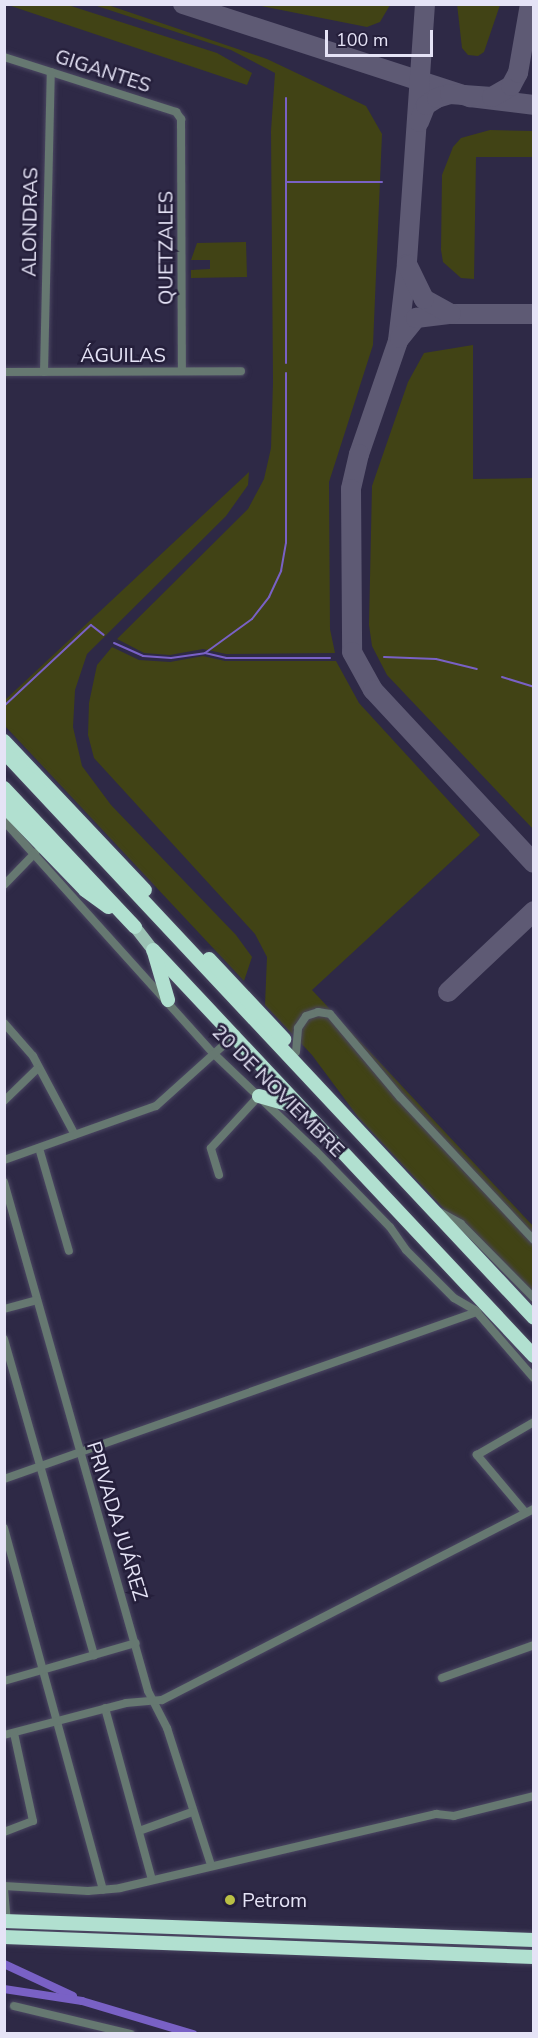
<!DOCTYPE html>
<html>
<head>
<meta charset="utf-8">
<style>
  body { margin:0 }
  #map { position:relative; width:538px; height:2038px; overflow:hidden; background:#2e2946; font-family:"Nunito Sans",sans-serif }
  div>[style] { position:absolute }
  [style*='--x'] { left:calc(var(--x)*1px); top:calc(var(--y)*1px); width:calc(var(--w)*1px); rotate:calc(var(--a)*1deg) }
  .green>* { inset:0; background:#414315 }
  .stream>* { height:2px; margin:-1px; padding:0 1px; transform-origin:1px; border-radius:1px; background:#7961c5 }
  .canal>* { height:8px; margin:-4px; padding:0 4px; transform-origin:4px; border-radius:4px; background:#7961c5 }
  .taxiway>* { height:20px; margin:-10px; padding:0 10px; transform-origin:10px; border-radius:10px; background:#5e5a74 }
  .roads { filter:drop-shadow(0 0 2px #4b4762) drop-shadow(0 0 2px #4b4762) }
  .street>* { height:8px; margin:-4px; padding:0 4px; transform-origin:4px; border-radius:4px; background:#667871 }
  .primary>* { height:12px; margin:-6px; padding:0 6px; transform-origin:6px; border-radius:6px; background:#9cc2b5 }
  .highway>* { height:14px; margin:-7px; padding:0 7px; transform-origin:7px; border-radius:7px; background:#b1e0d0 }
  .dots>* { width:16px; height:16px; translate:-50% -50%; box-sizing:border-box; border:3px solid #251f3b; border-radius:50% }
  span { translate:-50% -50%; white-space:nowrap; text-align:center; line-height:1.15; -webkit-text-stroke:5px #251f3b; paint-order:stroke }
  .street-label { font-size:20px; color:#e5e3f6 }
  .poi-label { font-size:20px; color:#e5e3f6 }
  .left { translate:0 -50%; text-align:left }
  .frame { position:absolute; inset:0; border:6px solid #e5e3f6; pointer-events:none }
  .scale { position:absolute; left:325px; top:30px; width:108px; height:27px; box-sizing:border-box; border:3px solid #e5e3f6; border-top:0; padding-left:8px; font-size:18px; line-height:21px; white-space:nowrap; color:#e5e3f6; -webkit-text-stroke:4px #251f3b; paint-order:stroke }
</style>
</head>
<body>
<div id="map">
  <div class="green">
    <div style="clip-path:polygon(5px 4px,68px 5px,217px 53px,252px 73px,247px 85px)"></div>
    <div style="clip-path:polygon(457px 4px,500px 5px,484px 52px,478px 56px,468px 55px,462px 48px)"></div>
    <div style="clip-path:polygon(94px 5px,108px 5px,267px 59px,366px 106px,382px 134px,373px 345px,329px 482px,330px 629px,335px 653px,226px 654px,203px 649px,170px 655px,144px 653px,117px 639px,248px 509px,264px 479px,271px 448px,273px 382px,271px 131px,275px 73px,231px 50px)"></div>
    <div style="clip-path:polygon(256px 5px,390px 5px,380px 22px,367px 27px)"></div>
    <div style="clip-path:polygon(490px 130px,533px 131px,533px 157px,476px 157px,474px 279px,461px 278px,443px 262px,441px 250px,442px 175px,453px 147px,461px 138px)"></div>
    <div style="clip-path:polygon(246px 242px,247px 277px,191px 278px,191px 270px,210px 269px,210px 260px,191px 260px,197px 243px)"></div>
    <div style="clip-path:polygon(473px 345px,473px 479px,533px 478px,533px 829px,387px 675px,372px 646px,369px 625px,372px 486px,408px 382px,424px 353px)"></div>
    <div style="clip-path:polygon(249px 472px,248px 485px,226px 516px,87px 654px,75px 690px,73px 727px,82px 766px,111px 805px,236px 935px,252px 957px,244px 981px,5px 726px,4px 701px)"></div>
    <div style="clip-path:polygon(112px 647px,139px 660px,170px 662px,203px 656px,225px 661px,336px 661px,359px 703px,480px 835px,312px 990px,533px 1226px,533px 1304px,358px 1117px,312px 1055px,265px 1005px,267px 957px,255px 934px,94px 758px,88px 735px,89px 703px,97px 665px)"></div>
  </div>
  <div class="stream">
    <div style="--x:286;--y:98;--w:265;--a:90"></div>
    <div style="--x:286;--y:182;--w:96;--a:0"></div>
    <div style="--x:114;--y:643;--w:32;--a:24"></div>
    <div style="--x:143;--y:656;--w:28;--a:4"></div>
    <div style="--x:171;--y:658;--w:34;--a:-8"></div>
    <div style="--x:205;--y:653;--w:22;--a:13"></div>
    <div style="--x:226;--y:658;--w:104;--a:0"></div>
    <div style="--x:205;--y:653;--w:58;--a:-35.9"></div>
    <div style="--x:252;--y:619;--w:28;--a:-52"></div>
    <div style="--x:269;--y:597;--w:29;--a:-65"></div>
    <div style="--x:281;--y:571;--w:28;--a:-80"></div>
    <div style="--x:286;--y:543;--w:170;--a:-90"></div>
    <div style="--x:384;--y:657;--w:52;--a:2.2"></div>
    <div style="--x:436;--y:659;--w:42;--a:13.7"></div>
    <div style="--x:502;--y:677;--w:34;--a:17"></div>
    <div style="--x:4;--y:706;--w:119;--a:-43"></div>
    <div style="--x:91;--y:625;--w:16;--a:38"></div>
  </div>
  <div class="canal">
    <div style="--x:4;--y:1964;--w:76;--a:24.9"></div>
    <div style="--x:4;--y:1989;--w:79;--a:8.7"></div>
    <div style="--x:82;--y:2001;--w:116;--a:16.6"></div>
  </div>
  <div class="taxiway">
    <div style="--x:183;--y:4;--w:302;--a:18"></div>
    <div style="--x:470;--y:97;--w:64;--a:7.1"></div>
    <div style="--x:425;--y:4;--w:261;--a:94"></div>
    <div style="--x:407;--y:264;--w:78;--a:96.7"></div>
    <div style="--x:398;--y:341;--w:120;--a:109"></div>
    <div style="--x:359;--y:454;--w:36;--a:103"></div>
    <div style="--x:351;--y:489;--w:163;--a:89.6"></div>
    <div style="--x:352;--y:652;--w:43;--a:61.1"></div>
    <div style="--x:373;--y:690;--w:236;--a:47.1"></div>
    <div style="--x:419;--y:122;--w:18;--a:-68"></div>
    <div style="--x:426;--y:105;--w:13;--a:-32"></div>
    <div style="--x:437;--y:98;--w:14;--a:-17"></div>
    <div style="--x:450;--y:94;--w:42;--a:4.1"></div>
    <div style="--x:492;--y:97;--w:22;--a:-30"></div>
    <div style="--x:511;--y:86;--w:15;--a:-62"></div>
    <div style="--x:518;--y:73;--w:70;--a:-80.1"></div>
    <div style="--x:451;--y:314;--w:83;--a:0"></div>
    <div style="--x:400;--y:338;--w:26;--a:-51"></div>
    <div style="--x:416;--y:318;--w:35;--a:-7"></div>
    <div style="--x:451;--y:314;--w:31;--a:-151"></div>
    <div style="--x:424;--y:299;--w:37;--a:-116"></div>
    <div style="--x:448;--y:992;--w:118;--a:-43.3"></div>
  </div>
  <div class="roads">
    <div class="street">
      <div style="--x:4;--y:57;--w:181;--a:17.7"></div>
      <div style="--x:176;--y:112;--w:9;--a:54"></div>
      <div style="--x:181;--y:119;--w:252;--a:89.8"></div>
      <div style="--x:4;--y:372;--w:237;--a:-0.2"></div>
      <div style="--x:44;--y:372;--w:300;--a:-88.7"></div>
      <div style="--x:4;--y:821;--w:314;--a:48"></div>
      <div style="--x:214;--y:1054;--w:141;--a:43.6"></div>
      <div style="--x:316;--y:1151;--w:106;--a:45.8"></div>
      <div style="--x:390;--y:1227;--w:28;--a:55"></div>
      <div style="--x:406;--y:1250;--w:68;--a:45"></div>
      <div style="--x:454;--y:1298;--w:24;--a:30"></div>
      <div style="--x:475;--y:1310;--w:90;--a:49.1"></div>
      <div style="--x:4;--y:885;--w:45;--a:-45.9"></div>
      <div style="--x:4;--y:1023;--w:44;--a:48.7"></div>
      <div style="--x:33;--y:1056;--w:89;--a:62"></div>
      <div style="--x:296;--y:1052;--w:24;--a:-85"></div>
      <div style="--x:298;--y:1028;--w:14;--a:-56"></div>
      <div style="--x:306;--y:1016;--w:13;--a:-18"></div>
      <div style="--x:318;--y:1012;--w:12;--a:9"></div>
      <div style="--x:330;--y:1014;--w:109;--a:49.9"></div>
      <div style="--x:400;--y:1097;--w:196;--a:46.9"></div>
      <div style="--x:4;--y:1101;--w:46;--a:-44.1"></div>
      <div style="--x:39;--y:1148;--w:107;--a:73.8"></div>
      <div style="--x:4;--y:1160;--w:161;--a:-19.6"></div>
      <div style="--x:156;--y:1106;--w:108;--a:-42"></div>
      <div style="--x:219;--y:1175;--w:28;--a:-107"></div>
      <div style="--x:211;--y:1148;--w:71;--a:-47.3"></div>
      <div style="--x:4;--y:1182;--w:529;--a:74.2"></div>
      <div style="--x:148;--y:1691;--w:42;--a:62.8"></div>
      <div style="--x:167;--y:1728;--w:144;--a:72.2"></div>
      <div style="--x:438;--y:1211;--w:26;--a:29"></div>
      <div style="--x:461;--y:1224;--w:104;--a:45.4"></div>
      <div style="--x:4;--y:1309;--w:34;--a:-15"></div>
      <div style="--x:4;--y:1339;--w:329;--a:74.1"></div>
      <div style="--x:4;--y:1479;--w:502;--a:-19.45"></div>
      <div style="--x:525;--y:1512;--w:75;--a:-130.1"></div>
      <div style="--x:477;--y:1455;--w:66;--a:-30.1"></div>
      <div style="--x:4;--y:1528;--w:375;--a:74.7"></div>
      <div style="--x:442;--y:1678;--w:98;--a:-19.7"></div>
      <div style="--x:4;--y:1681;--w:137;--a:-16.1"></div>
      <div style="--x:105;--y:1708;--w:178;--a:74.7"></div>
      <div style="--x:4;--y:1735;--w:126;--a:-14.7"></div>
      <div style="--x:126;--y:1703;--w:36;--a:-5"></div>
      <div style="--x:162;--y:1700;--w:418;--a:-27.2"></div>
      <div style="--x:139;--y:1831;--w:56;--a:-19.7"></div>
      <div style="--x:4;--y:1832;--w:31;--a:-21"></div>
      <div style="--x:33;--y:1821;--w:90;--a:-102.2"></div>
      <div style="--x:4;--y:1886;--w:84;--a:3.4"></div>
      <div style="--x:88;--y:1891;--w:32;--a:-5"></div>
      <div style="--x:120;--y:1888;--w:325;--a:-13.2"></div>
      <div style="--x:436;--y:1814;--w:18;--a:6"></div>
      <div style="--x:454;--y:1816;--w:82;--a:-14"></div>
      <div style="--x:4;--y:1889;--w:33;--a:85"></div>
      <div style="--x:14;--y:2006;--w:120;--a:13.5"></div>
    </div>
    <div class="primary">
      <div style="--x:135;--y:927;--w:29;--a:52"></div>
    </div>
    <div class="highway">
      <div style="--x:4;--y:741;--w:205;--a:46.6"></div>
      <div style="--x:4;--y:752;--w:775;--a:46.88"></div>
      <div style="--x:4;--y:788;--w:191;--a:46.7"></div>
      <div style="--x:4;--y:806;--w:117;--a:46"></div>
      <div style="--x:85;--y:890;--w:29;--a:36"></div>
      <div style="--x:153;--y:950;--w:557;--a:46.82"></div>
      <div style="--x:154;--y:952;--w:50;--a:73.7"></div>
      <div style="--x:209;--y:959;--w:110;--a:46.8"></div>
      <div style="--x:259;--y:1096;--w:32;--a:16"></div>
      <div style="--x:290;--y:1105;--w:14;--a:36"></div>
      <div style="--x:4;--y:1921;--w:530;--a:2.05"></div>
      <div style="--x:4;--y:1937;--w:530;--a:2.16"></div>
    </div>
  </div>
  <div class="dots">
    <div style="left:230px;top:1900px;background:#bac045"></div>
  </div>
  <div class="street-label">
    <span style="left:103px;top:71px;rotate:18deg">GIGANTES</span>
    <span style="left:30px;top:222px;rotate:-89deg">ALONDRAS</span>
    <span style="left:166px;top:248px;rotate:-90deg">QUETZALES</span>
    <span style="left:123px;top:355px">ÁGUILAS</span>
    <span style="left:278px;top:1091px;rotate:45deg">20 DE NOVIEMBRE</span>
    <span style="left:117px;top:1521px;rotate:73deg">PRIVADA JUÁREZ</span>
  </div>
  <div class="poi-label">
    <span class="left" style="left:242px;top:1900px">Petrom</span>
  </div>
  <div class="frame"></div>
  <div class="scale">100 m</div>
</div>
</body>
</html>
